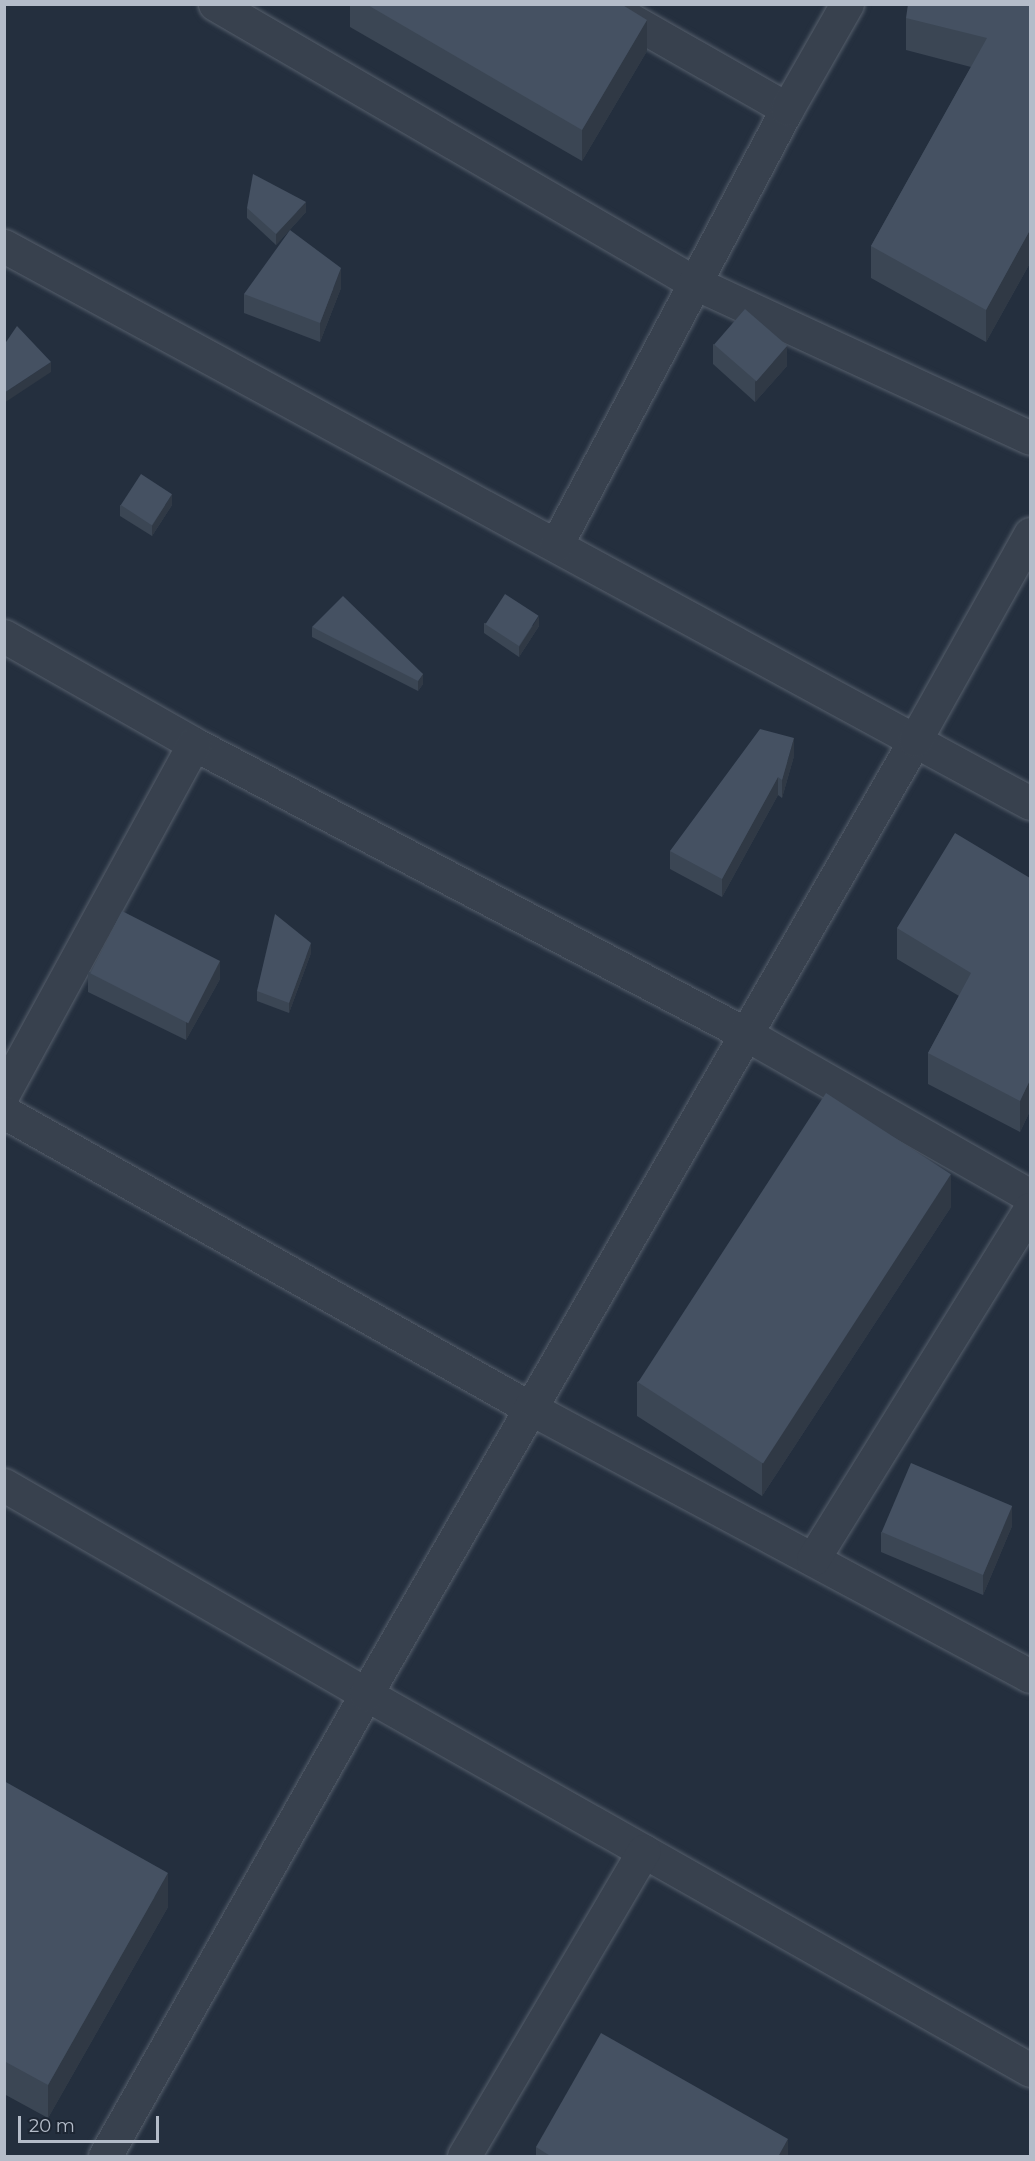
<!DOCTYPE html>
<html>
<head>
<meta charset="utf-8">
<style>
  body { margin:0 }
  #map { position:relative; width:1035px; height:2161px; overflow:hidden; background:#242f3e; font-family:Montserrat,sans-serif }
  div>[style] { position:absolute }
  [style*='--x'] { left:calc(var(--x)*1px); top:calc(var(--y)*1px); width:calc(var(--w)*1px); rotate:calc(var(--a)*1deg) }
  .roads { filter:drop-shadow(0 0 2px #565f6c) drop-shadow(0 0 2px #565f6c) }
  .street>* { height:33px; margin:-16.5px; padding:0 16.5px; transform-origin:16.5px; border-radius:16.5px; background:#38414e }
  .wall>* { inset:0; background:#3b4654 }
  .shaded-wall>* { inset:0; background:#303945 }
  .building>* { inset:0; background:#455162; transform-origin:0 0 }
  span { translate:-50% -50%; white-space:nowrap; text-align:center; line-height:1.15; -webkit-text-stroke:4.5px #1d2633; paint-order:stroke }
  .frame { position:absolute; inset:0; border:6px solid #b4bcc9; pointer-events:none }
  .scale { position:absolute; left:18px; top:2116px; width:141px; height:27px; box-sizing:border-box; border:3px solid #b4bcc9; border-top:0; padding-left:8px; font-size:18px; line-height:21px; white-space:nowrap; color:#b4bcc9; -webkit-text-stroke:4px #1d2633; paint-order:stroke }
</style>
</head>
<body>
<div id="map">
  <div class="roads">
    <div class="street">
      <div style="--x:215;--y:4;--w:555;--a:30.17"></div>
      <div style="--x:695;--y:283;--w:369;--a:24.8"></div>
      <div style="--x:603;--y:4;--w:212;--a:29.7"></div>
      <div style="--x:4;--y:246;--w:1167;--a:28.5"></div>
      <div style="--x:556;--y:545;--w:493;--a:-62.1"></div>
      <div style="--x:787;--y:109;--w:121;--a:-60.3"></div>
      <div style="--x:4;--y:636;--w:219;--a:29.6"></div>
      <div style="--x:194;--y:744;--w:624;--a:27.72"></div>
      <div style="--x:746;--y:1034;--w:327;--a:29.7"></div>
      <div style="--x:4;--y:1092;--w:396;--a:-61.4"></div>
      <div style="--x:4;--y:1112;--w:604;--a:29.37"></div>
      <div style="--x:530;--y:1408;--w:567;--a:28.19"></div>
      <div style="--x:4;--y:1485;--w:418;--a:30"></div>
      <div style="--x:366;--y:1694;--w:763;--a:29.52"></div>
      <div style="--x:813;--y:1559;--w:412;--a:-58.2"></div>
      <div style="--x:105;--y:2156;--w:531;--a:-60.54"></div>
      <div style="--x:366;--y:1694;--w:1101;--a:-60.08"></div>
      <div style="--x:915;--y:740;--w:236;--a:-60.8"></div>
      <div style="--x:464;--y:2156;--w:354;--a:-59.5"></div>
    </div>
  </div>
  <div class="wall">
    <div style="clip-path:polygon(350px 4px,621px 4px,647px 51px,582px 161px,350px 27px)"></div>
    <div style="clip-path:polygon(1030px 4px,1030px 263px,986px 342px,871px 278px,871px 246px,971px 67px,906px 50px,906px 18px)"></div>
    <div style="clip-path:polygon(247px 208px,306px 212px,276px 245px,247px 218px)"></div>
    <div style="clip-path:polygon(341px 288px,320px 342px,244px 313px,244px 294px)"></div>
    <div style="clip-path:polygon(713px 344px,787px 366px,755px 402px,713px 364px)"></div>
    <div style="clip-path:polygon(120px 505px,172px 505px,152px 536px,120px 516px)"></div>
    <div style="clip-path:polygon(484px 623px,539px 626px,519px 657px,484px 633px)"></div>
    <div style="clip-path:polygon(312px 627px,423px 674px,423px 684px,418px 691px,312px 637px)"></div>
    <div style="clip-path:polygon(794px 756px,782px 798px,778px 795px,722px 897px,670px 869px,670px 851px)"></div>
    <div style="clip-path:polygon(1030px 878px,1030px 1111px,1020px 1132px,928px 1084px,928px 1053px,959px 996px,897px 959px,897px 928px)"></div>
    <div style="clip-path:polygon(311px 953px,289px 1013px,257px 1001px,257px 991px)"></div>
    <div style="clip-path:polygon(88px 972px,220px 979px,186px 1040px,88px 992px)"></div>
    <div style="clip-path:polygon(951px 1207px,762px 1496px,637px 1416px,637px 1382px)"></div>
    <div style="clip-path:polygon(1012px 1526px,983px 1595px,881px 1552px,881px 1532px)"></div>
    <div style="clip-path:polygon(4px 1781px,168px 1907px,48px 2118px,4px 2094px)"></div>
    <div style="clip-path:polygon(536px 2147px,788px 2157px,536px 2157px)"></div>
  </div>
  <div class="shaded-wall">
    <div style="clip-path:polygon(647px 20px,647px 51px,582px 161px,582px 130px)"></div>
    <div style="clip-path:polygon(306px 202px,306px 212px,276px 245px,276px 234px)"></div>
    <div style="clip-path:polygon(1030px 230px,1030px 263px,986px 342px,986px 310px)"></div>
    <div style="clip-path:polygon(341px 268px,341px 288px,320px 342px,320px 323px)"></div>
    <div style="clip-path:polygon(787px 346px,787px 366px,755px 402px,755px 382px)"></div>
    <div style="clip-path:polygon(51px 362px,51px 372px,4px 403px,4px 393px)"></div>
    <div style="clip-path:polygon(172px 494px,172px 505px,152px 536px,152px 526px)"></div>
    <div style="clip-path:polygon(539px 616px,539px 626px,519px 657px,519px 647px)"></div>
    <div style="clip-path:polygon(423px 674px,423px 684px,418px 691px,418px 681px)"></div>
    <div style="clip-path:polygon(794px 738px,794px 756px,782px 798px,782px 780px)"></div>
    <div style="clip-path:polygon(778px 777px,778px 795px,722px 897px,722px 879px)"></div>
    <div style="clip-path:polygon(311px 943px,311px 953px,289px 1013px,289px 1003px)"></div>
    <div style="clip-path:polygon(220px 960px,220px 979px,186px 1040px,186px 1021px)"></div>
    <div style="clip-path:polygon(1030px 1080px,1030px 1111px,1020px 1132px,1020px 1101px)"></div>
    <div style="clip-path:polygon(951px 1174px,951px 1207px,762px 1496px,762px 1463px)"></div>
    <div style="clip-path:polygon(1012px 1506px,1012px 1526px,983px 1595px,983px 1575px)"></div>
    <div style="clip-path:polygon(168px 1873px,168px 1907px,48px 2118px,48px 2085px)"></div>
    <div style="clip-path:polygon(788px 2139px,788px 2157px,778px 2157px)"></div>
  </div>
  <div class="building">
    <div style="clip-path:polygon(366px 4px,621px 4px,647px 20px,582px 130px)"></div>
    <div style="clip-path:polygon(908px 4px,1030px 4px,1030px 230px,986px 310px,871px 246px,987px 38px,906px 18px)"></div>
    <div style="clip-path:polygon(253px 174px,306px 202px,276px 234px,247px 208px)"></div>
    <div style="clip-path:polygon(290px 230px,341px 268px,320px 323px,244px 294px)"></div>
    <div style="left:745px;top:309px;width:56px;height:47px;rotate:41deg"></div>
    <div style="clip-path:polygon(17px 326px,51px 362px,4px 393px,4px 345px)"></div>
    <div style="left:141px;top:474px;width:37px;height:37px;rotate:33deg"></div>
    <div style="left:505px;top:594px;width:40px;height:36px;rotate:33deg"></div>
    <div style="clip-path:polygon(343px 596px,423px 674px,418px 681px,312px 627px)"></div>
    <div style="clip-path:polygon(760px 729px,794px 738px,782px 780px,778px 777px,722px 879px,670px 851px)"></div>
    <div style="clip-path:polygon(955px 833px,1030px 878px,1030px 1080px,1020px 1101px,928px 1053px,971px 973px,897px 928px)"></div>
    <div style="left:122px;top:911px;width:110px;height:70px;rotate:27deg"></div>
    <div style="clip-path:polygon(275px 914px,311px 943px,289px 1003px,257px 991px)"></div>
    <div style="left:826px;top:1093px;width:149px;height:345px;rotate:33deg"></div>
    <div style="left:911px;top:1463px;width:110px;height:75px;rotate:23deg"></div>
    <div style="clip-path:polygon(4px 1781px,168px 1873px,48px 2085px,4px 2061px)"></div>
    <div style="clip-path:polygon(601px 2033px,788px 2139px,778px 2157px,552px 2157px,536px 2147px)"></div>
  </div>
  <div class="frame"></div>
  <div class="scale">20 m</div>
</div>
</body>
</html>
